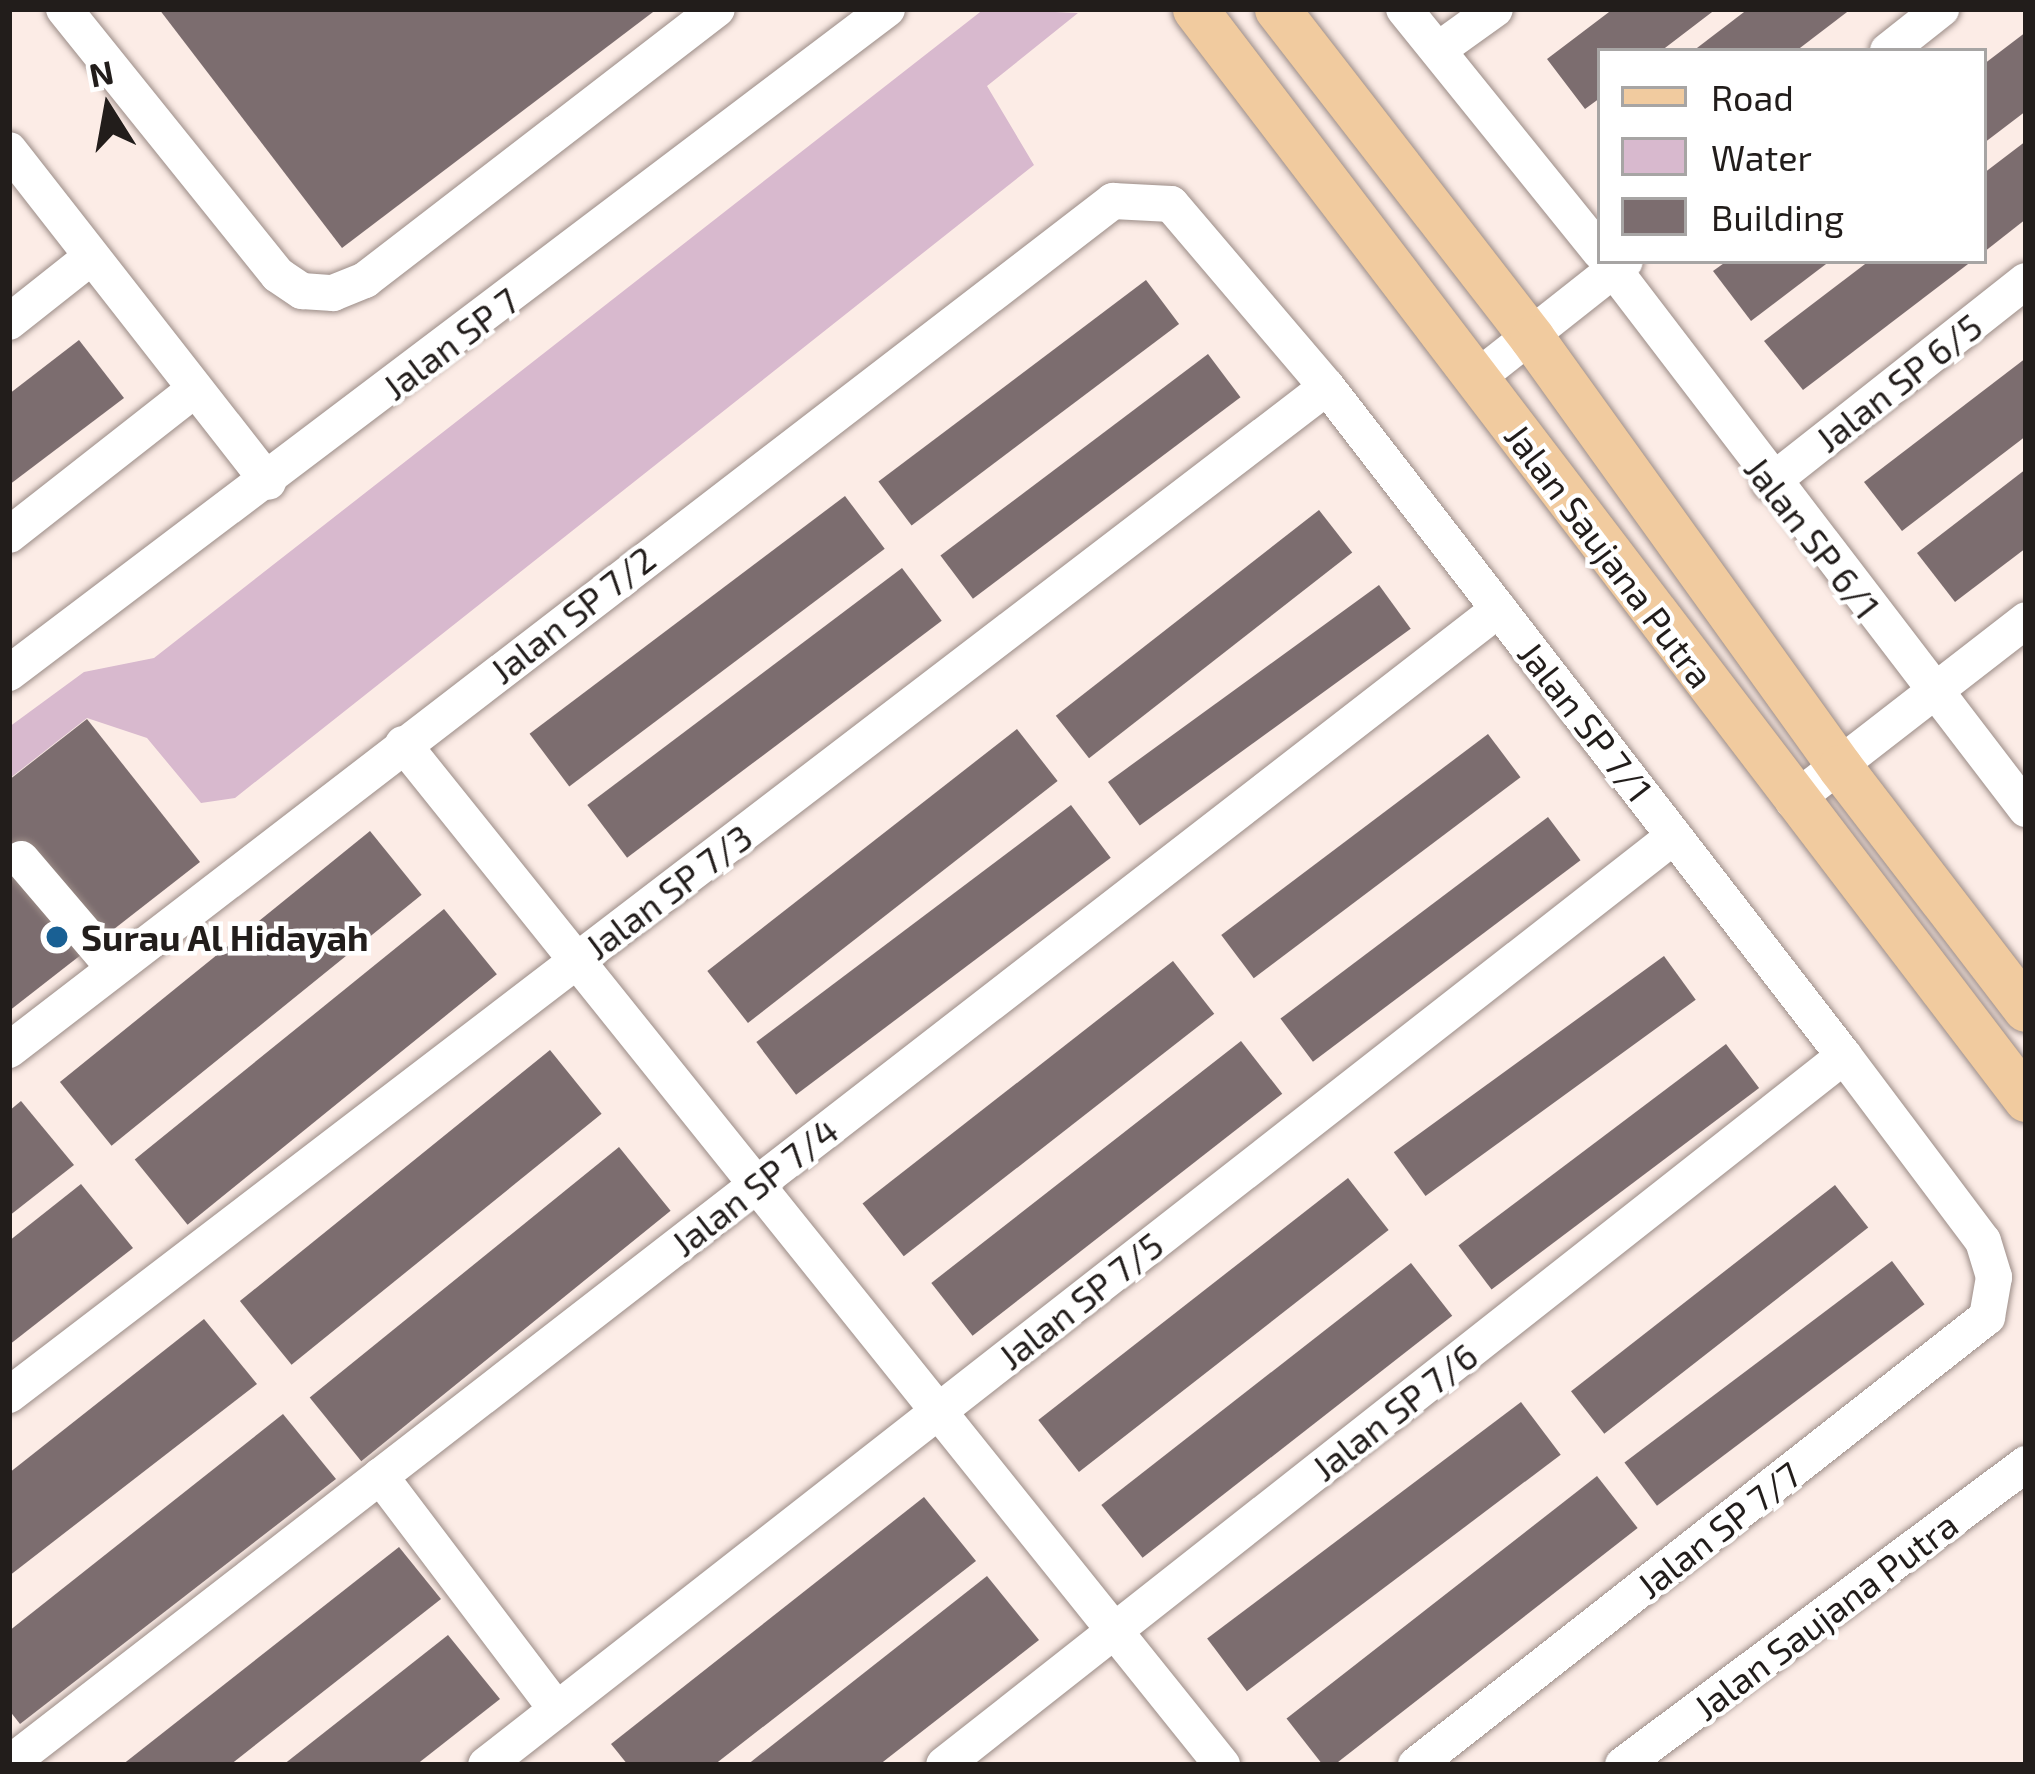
<!DOCTYPE html>
<html>
<head>
<meta charset="utf-8">
<style>
  body { margin:0 }
  #map { position:relative; width:2035px; height:1774px; overflow:hidden; background:#fcece6; font-family:"Exo 2",sans-serif }
  div>[style] { position:absolute }
  [style*='--x'] { left:calc(var(--x)*1px); top:calc(var(--y)*1px); width:calc(var(--w)*1px); rotate:calc(var(--a)*1deg) }
  .water>* { inset:0; background:#d8b9ce }
  .building>* { inset:0; background:#7c6d6f; transform-origin:0 0 }
  .roads { filter:drop-shadow(0 0 3px #9b8c87) drop-shadow(0 0 3px #9b8c87) }
  .minor>* { height:36px; margin:-18px; padding:0 18px; transform-origin:18px; border-radius:18px; background:#fff }
  .major>* { height:45px; margin:-22.5px; padding:0 22.5px; transform-origin:22.5px; border-radius:22.5px; background:#f1cb9f }
  .dots>* { width:33px; height:33px; translate:-50% -50%; box-sizing:border-box; border:6px solid #fff; border-radius:50% }
  span { translate:-50% -50%; white-space:nowrap; text-align:center; line-height:1.15; -webkit-text-stroke:9px #fff; paint-order:stroke }
  .street-label { font-size:36px; color:#221d1b }
  .poi-label { font-size:36px; color:#221d1b; font-weight:700 }
  .left { translate:0 -50%; text-align:left }
  .frame { position:absolute; inset:0; border:12px solid #221d1b; pointer-events:none }
  .legend { position:absolute; left:1597px; top:48px; width:390px; height:216px; box-sizing:border-box; background:#fff; border:3px solid #a7a5a4; margin:0; padding:15px 21px; list-style:none; font-size:36px; color:#221d1b }
  .legend li { display:flex; align-items:center; gap:24px; height:60px }
  .legend b { width:60px; border:3px solid #a7a5a4 }
  .north { position:absolute; left:48px; top:48px; width:120px; height:120px; -webkit-text-stroke:9px #fff; paint-order:stroke; rotate:349deg; font-size:33px; font-weight:700; line-height:48px; text-align:center; color:#221d1b }
  .north::after { content:''; display:block; margin:auto; width:42px; height:54px; background:#221d1b; clip-path:polygon(50% 0,100% 100%,50% 72%,0 100%) }
</style>
</head>
<body>
<div id="map">
  <div class="water">
    <div style="clip-path:polygon(984px 9px,1078px 13px,987px 86px,1034px 165px,235px 798px,201px 803px,147px 738px,87px 718px,9px 779px,9px 727px,84px 672px,154px 658px)"></div>
  </div>
  <div class="building">
    <div style="clip-path:polygon(159px 9px,657px 9px,342px 248px)"></div>
    <div style="clip-path:polygon(1613px 9px,1716px 9px,1661px 51px,1600px 51px,1600px 98px,1585px 109px,1547px 59px)"></div>
    <div style="clip-path:polygon(1748px 9px,1851px 9px,1796px 51px,1693px 51px)"></div>
    <div style="clip-path:polygon(2026px 32px,2026px 111px,1984px 143px,1984px 64px)"></div>
    <div style="clip-path:polygon(2026px 141px,2026px 219px,1984px 252px,1984px 173px)"></div>
    <div style="clip-path:polygon(1727px 261px,1830px 261px,1751px 321px,1713px 271px)"></div>
    <div style="clip-path:polygon(1869px 261px,1972px 261px,1803px 390px,1764px 341px)"></div>
    <div style="left:1146px;top:280px;width:55px;height:335px;rotate:53deg"></div>
    <div style="clip-path:polygon(79px 340px,124px 398px,9px 485px,9px 394px)"></div>
    <div style="left:1208px;top:354px;width:54px;height:335px;rotate:53deg"></div>
    <div style="clip-path:polygon(2026px 358px,2026px 436px,1902px 531px,1864px 482px)"></div>
    <div style="clip-path:polygon(2026px 469px,2026px 548px,1955px 602px,1917px 553px)"></div>
    <div style="left:845px;top:496px;width:66px;height:395px;rotate:53deg"></div>
    <div style="left:1319px;top:510px;width:54px;height:334px;rotate:52deg"></div>
    <div style="left:902px;top:568px;width:66px;height:394px;rotate:53deg"></div>
    <div style="left:1379px;top:585px;width:54px;height:335px;rotate:54deg"></div>
    <div style="clip-path:polygon(87px 719px,200px 862px,9px 1011px,9px 780px)"></div>
    <div style="left:1017px;top:729px;width:66px;height:393px;rotate:52deg"></div>
    <div style="left:1488px;top:734px;width:54px;height:334px;rotate:53deg"></div>
    <div style="left:1071px;top:805px;width:66px;height:394px;rotate:53deg"></div>
    <div style="left:1548px;top:817px;width:54px;height:335px;rotate:53deg"></div>
    <div style="left:370px;top:831px;width:82px;height:399px;rotate:51deg"></div>
    <div style="left:444px;top:909px;width:84px;height:398px;rotate:51deg"></div>
    <div style="left:1664px;top:956px;width:54px;height:334px;rotate:54deg"></div>
    <div style="left:1173px;top:961px;width:67px;height:394px;rotate:52deg"></div>
    <div style="left:1241px;top:1041px;width:67px;height:393px;rotate:52deg"></div>
    <div style="left:1726px;top:1044px;width:55px;height:335px;rotate:53deg"></div>
    <div style="left:550px;top:1050px;width:82px;height:399px;rotate:51deg"></div>
    <div style="clip-path:polygon(21px 1101px,74px 1165px,9px 1216px,9px 1111px)"></div>
    <div style="left:619px;top:1147px;width:82px;height:398px;rotate:51deg"></div>
    <div style="left:1348px;top:1178px;width:66px;height:393px;rotate:52deg"></div>
    <div style="clip-path:polygon(81px 1184px,133px 1248px,9px 1345px,9px 1241px)"></div>
    <div style="left:1835px;top:1185px;width:54px;height:335px;rotate:52deg"></div>
    <div style="left:1892px;top:1261px;width:54px;height:335px;rotate:53deg"></div>
    <div style="left:1411px;top:1263px;width:67px;height:393px;rotate:52deg"></div>
    <div style="clip-path:polygon(204px 1319px,257px 1384px,9px 1576px,9px 1473px)"></div>
    <div style="left:1521px;top:1402px;width:66px;height:393px;rotate:53deg"></div>
    <div style="clip-path:polygon(283px 1414px,336px 1479px,20px 1724px,9px 1710px,9px 1631px)"></div>
    <div style="left:1597px;top:1476px;width:66px;height:394px;rotate:52deg"></div>
    <div style="clip-path:polygon(924px 1497px,976px 1561px,714px 1765px,628px 1765px,611px 1744px)"></div>
    <div style="clip-path:polygon(399px 1547px,441px 1599px,230px 1765px,122px 1765px)"></div>
    <div style="clip-path:polygon(987px 1576px,1039px 1640px,879px 1765px,747px 1765px)"></div>
    <div style="clip-path:polygon(448px 1635px,500px 1699px,416px 1765px,283px 1765px)"></div>
  </div>
  <div class="roads">
    <div class="minor">
      <div style="--x:64;--y:9;--w:341;--a:51.2"></div>
      <div style="--x:278;--y:275;--w:29;--a:34"></div>
      <div style="--x:302;--y:291;--w:31;--a:4"></div>
      <div style="--x:333;--y:293;--w:35;--a:-22"></div>
      <div style="--x:365;--y:280;--w:444;--a:-37.6"></div>
      <div style="--x:1404;--y:9;--w:312;--a:51.1"></div>
      <div style="--x:1438;--y:50;--w:70;--a:-35.7"></div>
      <div style="--x:1888;--y:51;--w:68;--a:-38.4"></div>
      <div style="--x:9;--y:150;--w:421;--a:52"></div>
      <div style="--x:1607;--y:261;--w:690;--a:52.6"></div>
      <div style="--x:9;--y:322;--w:105;--a:-38.4"></div>
      <div style="--x:1478;--y:377;--w:187;--a:-38.3"></div>
      <div style="--x:1770;--y:483;--w:326;--a:-38.3"></div>
      <div style="--x:9;--y:535;--w:235;--a:-38.1"></div>
      <div style="--x:9;--y:673;--w:1101;--a:-37.1"></div>
      <div style="--x:403;--y:744;--w:1309;--a:51.26"></div>
      <div style="--x:1793;--y:801;--w:295;--a:-37.8"></div>
      <div style="--x:21;--y:859;--w:143;--a:49.5"></div>
      <div style="--x:9;--y:1050;--w:1393;--a:-37.56"></div>
      <div style="--x:1113;--y:201;--w:58;--a:3"></div>
      <div style="--x:1171;--y:204;--w:240;--a:49.6"></div>
      <div style="--x:1327;--y:387;--w:845;--a:52.3"></div>
      <div style="--x:1844;--y:1056;--w:231;--a:53.1"></div>
      <div style="--x:1983;--y:1241;--w:38;--a:73"></div>
      <div style="--x:1994;--y:1277;--w:41;--a:99.9"></div>
      <div style="--x:1987;--y:1317;--w:726;--a:141.88"></div>
      <div style="--x:9;--y:1395;--w:1659;--a:-37.41"></div>
      <div style="--x:380;--y:1476;--w:293;--a:52.9"></div>
      <div style="--x:9;--y:1764;--w:1885;--a:-37.78"></div>
      <div style="--x:486;--y:1765;--w:1508;--a:-38.02"></div>
      <div style="--x:944;--y:1765;--w:1146;--a:-38.23"></div>
      <div style="--x:1623;--y:1765;--w:503;--a:-36.76"></div>
    </div>
    <div class="major">
      <div style="--x:1195;--y:9;--w:1371;--a:52.68"></div>
      <div style="--x:1277;--y:9;--w:416;--a:52.2"></div>
      <div style="--x:1532;--y:338;--w:528;--a:54.32"></div>
      <div style="--x:1840;--y:767;--w:305;--a:52.5"></div>
    </div>
  </div>
  <div class="dots">
    <div style="left:57px;top:937px;background:#196094"></div>
  </div>
  <div class="street-label">
    <span style="left:450px;top:343px;rotate:-37deg">Jalan SP 7</span>
    <span style="left:1898px;top:382px;rotate:-38deg">Jalan SP 6/5</span>
    <span style="left:1813px;top:537px;rotate:52deg">Jalan SP 6/1</span>
    <span style="left:1610px;top:555px;rotate:53deg">Jalan Saujana Putra</span>
    <span style="left:572px;top:614px;rotate:-38deg">Jalan SP 7/2</span>
    <span style="left:1586px;top:721px;rotate:52deg">Jalan SP 7/1</span>
    <span style="left:668px;top:891px;rotate:-37deg">Jalan SP 7/3</span>
    <span style="left:754px;top:1186px;rotate:-38deg">Jalan SP 7/4</span>
    <span style="left:1080px;top:1300px;rotate:-38deg">Jalan SP 7/5</span>
    <span style="left:1394px;top:1411px;rotate:-38deg">Jalan SP 7/6</span>
    <span style="left:1718px;top:1529px;rotate:-38deg">Jalan SP 7/7</span>
    <span style="left:1825px;top:1615px;rotate:-37deg">Jalan Saujana Putra</span>
  </div>
  <div class="poi-label">
    <span class="left" style="left:81px;top:937px">Surau Al Hidayah</span>
  </div>
  <div class="frame"></div>
  <ul class="legend">
  <li><b style="height:15px;background:#f1cb9f"></b>Road</li>
  <li><b style="height:33px;background:#d8b9ce"></b>Water</li>
  <li><b style="height:33px;background:#7c6d6f"></b>Building</li>
  </ul>
  <div class="north">N</div>
</div>
</body>
</html>
